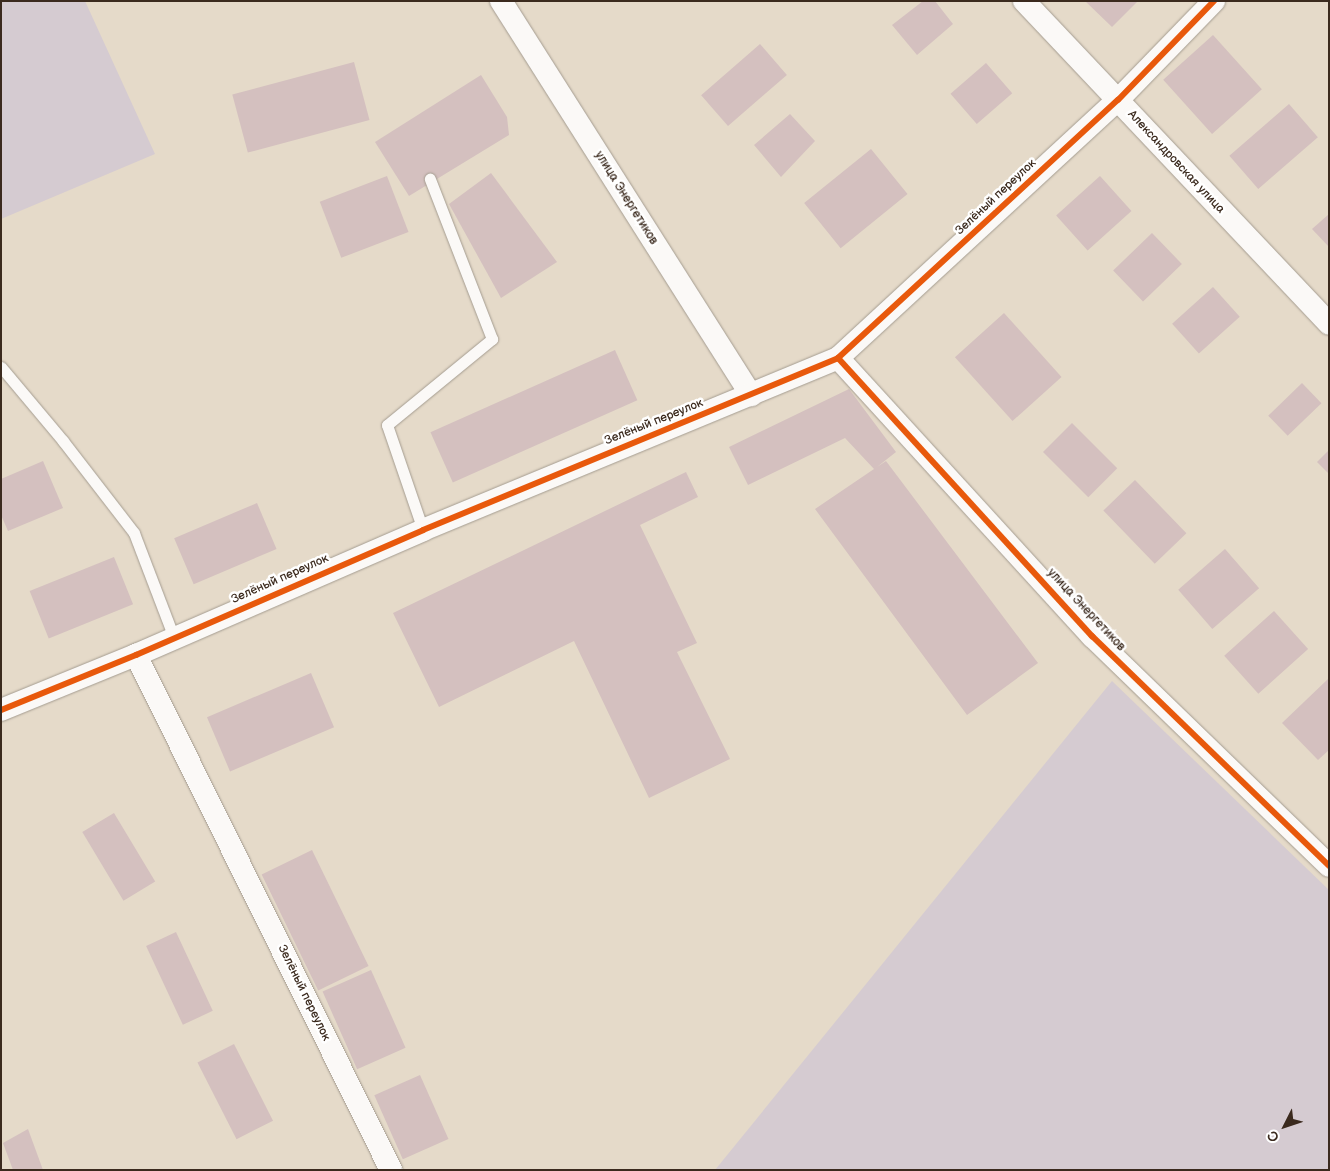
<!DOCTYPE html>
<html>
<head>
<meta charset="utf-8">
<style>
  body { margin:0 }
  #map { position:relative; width:1330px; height:1171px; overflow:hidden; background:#e5dac9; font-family:"Balsamiq Sans",sans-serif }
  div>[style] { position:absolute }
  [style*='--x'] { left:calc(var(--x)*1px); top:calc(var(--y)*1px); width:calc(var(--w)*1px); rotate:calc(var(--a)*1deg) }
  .industrial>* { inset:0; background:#d5cbd1 }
  .building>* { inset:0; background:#d4c0bf; transform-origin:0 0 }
  .roads { filter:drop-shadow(0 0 1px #a49c90) drop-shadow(0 0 1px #a49c90) }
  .service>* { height:11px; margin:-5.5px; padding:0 5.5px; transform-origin:5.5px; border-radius:5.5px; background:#fbf9f7 }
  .minor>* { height:22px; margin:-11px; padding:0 11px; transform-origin:11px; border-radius:11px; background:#fbf9f7 }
  .cycleway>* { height:6px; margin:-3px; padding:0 3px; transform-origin:3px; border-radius:3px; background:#e8590c }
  span { translate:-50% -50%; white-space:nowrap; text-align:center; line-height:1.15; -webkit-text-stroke:5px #fff; paint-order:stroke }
  .street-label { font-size:12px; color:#3b2a1e }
  .frame { position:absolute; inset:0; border:2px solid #3b2a1e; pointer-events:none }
  .north { position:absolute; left:1260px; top:1101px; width:50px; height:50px; -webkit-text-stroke:4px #fff; paint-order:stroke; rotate:229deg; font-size:14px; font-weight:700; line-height:20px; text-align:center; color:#3b2a1e }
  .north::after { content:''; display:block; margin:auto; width:18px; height:22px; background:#3b2a1e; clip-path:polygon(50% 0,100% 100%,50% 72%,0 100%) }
</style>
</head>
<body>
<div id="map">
  <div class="industrial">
    <div style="clip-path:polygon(1px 1px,85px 1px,155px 154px,1px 219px)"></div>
    <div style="clip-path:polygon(1112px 681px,1329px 890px,1329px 1170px,715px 1170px)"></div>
  </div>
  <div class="building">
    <div style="clip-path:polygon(923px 1px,935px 1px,953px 24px,917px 55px,892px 25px)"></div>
    <div style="clip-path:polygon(1085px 1px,1138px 1px,1112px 27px)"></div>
    <div style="left:1213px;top:35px;width:73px;height:67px;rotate:48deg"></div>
    <div style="left:760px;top:44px;width:41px;height:78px;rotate:49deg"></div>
    <div style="left:354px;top:62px;width:60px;height:126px;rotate:75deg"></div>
    <div style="left:986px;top:63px;width:40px;height:47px;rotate:49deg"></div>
    <div style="clip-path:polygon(481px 75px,507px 117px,509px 135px,409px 196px,375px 142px)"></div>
    <div style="left:1289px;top:104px;width:44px;height:79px;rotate:49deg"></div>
    <div style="clip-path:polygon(790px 114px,815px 141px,781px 177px,754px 145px)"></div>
    <div style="left:871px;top:149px;width:58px;height:86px;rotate:51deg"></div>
    <div style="clip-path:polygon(491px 173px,557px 262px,501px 298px,449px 204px)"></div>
    <div style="left:387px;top:176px;width:60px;height:72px;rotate:69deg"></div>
    <div style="left:1100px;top:176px;width:47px;height:59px;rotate:48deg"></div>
    <div style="clip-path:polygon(1329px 214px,1329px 247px,1312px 229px)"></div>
    <div style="left:1152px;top:233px;width:43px;height:54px;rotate:46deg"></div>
    <div style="left:1213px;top:287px;width:40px;height:55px;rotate:48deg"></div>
    <div style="left:1004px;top:313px;width:86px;height:66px;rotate:48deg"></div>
    <div style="left:615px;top:350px;width:55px;height:202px;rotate:66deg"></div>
    <div style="left:1302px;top:383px;width:28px;height:47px;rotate:46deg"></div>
    <div style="clip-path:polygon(849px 389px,896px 452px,877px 467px,886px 461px,1038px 663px,967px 715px,815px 509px,874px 469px,845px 438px,748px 485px,729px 447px)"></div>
    <div style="left:1072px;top:423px;width:64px;height:41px;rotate:45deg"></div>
    <div style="clip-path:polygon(1329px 450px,1329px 474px,1317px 462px)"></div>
    <div style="clip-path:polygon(43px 461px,63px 508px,8px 531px,1px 515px,1px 479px)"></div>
    <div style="clip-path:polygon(686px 472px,698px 497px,640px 525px,697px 643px,677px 652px,730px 759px,649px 798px,574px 641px,439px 707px,393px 613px)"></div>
    <div style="left:1135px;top:480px;width:74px;height:44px;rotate:46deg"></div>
    <div style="left:257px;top:503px;width:50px;height:90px;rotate:67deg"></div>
    <div style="left:1225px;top:549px;width:52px;height:62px;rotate:49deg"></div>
    <div style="left:114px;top:557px;width:51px;height:91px;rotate:68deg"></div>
    <div style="left:1274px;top:611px;width:51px;height:67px;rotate:48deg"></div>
    <div style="left:311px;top:673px;width:59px;height:113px;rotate:67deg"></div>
    <div style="clip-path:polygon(1328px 679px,1329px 750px,1318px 760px,1282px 723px)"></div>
    <div style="left:114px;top:813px;width:80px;height:37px;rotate:59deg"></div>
    <div style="left:312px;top:850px;width:129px;height:56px;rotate:64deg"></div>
    <div style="left:176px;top:932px;width:87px;height:33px;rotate:65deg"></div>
    <div style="left:371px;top:970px;width:85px;height:53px;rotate:66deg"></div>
    <div style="left:234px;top:1044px;width:86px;height:41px;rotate:63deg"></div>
    <div style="left:420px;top:1075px;width:70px;height:50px;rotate:66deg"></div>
    <div style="clip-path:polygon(28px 1129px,43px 1170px,13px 1170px,3px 1143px)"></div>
  </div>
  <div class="roads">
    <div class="service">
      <div style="--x:1;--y:367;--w:97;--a:50"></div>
      <div style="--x:63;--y:441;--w:116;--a:52.3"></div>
      <div style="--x:134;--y:533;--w:112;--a:69.1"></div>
      <div style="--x:423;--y:530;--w:111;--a:-108.9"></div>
      <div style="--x:387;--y:425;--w:136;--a:-39.3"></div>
      <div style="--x:492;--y:339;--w:172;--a:-111.2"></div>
    </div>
    <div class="minor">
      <div style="--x:501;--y:1;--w:467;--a:57.6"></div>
      <div style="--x:1024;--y:1;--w:444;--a:46.6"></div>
      <div style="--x:838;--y:358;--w:377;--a:47.6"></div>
      <div style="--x:1092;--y:636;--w:330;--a:44.1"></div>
      <div style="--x:136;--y:655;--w:575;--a:63.66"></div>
      <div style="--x:1;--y:710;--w:146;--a:-22.2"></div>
      <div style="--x:136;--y:655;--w:313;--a:-23.5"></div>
      <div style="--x:423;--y:530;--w:449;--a:-22.5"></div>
      <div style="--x:838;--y:358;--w:381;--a:-42.7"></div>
      <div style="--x:1118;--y:100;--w:138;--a:-45.9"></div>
    </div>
  </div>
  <div class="cycleway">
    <div style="--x:838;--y:358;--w:377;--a:47.6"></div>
    <div style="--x:1092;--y:636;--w:330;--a:44.1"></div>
    <div style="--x:1;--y:710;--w:146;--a:-22.2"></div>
    <div style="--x:136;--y:655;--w:313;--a:-23.5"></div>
    <div style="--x:423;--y:530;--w:449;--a:-22.5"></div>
    <div style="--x:838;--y:358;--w:381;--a:-42.7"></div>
    <div style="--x:1118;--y:100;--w:138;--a:-45.9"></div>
  </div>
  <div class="street-label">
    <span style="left:1176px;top:162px;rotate:47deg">Александровская улица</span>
    <span style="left:996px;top:197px;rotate:-43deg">Зелёный переулок</span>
    <span style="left:626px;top:198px;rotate:58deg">улица Энергетиков</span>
    <span style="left:654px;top:422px;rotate:-22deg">Зелёный переулок</span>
    <span style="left:280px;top:579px;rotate:-24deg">Зелёный переулок</span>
    <span style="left:1086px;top:610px;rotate:47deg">улица Энергетиков</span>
    <span style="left:304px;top:993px;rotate:64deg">Зелёный переулок</span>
  </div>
  <div class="frame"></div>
  <div class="north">С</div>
</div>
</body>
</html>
